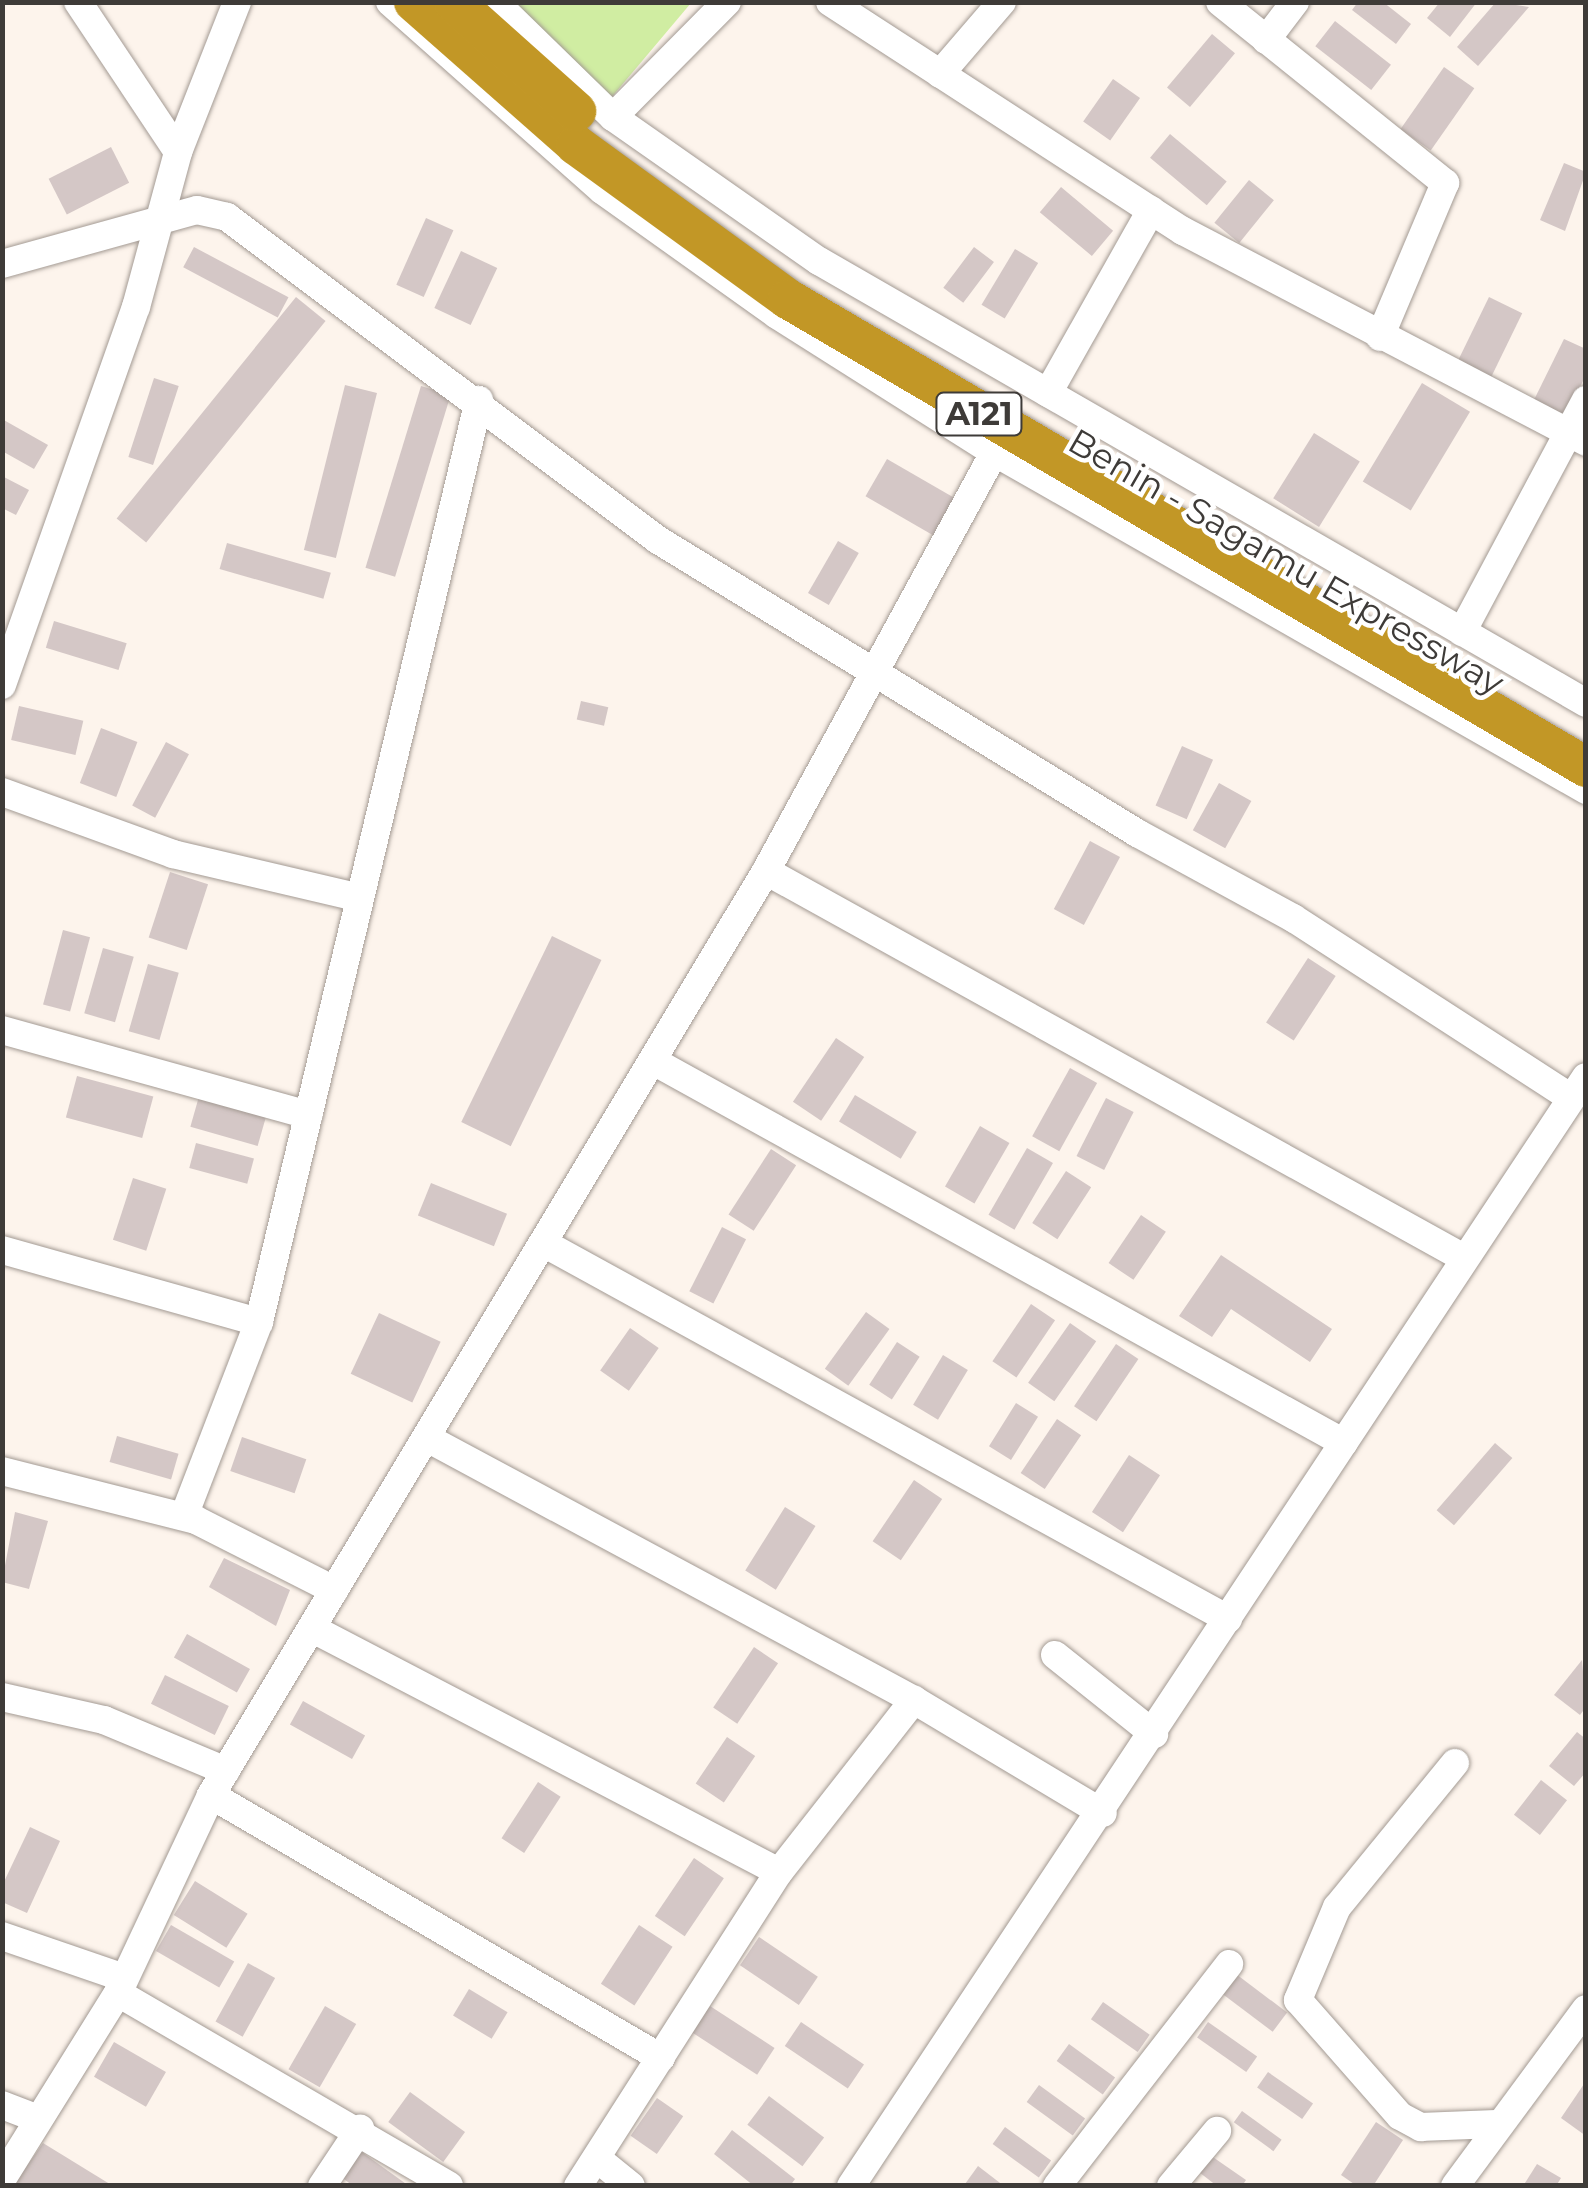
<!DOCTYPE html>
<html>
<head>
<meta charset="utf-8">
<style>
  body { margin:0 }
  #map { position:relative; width:1588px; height:2188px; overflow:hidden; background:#fdf4ec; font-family:Montserrat,sans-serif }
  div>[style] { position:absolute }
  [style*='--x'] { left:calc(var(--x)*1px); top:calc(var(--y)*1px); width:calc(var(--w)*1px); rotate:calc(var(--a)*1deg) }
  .green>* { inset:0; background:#d0eda2 }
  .building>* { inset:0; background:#d4c7c6; transform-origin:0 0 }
  .roads { filter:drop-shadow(0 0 2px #a39a93) drop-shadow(0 0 2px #a39a93) }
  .minor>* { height:28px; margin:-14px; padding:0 14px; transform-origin:14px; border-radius:14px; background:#fff }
  .highway>* { height:40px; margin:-20px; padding:0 20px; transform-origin:20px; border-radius:20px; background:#c29726 }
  span { translate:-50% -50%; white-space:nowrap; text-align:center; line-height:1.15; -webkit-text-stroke:9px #fff; paint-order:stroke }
  .shield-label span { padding:2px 8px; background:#fff; border:2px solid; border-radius:8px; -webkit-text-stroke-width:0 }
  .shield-label { font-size:32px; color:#3e3b38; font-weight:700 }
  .street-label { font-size:35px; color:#3e3b38 }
  .frame { position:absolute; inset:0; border:5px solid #3e3b38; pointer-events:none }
</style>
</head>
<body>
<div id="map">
  <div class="green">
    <div style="clip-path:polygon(475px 3px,691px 3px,600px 111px)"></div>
  </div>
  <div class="building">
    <div style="clip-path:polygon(1358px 2px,1383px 2px,1411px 24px,1396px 44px,1352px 10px)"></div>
    <div style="clip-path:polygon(1440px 2px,1477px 2px,1450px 37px,1427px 18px)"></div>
    <div style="clip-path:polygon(1496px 2px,1529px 7px,1478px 66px,1457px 47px)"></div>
    <div style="left:1335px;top:21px;width:71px;height:32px;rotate:38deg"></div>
    <div style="left:1212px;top:34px;width:30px;height:70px;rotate:40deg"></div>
    <div style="left:1444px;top:67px;width:37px;height:76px;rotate:35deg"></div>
    <div style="left:1113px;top:79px;width:33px;height:52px;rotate:35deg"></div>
    <div style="left:1170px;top:134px;width:74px;height:31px;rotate:40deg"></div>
    <div style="left:111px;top:147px;width:40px;height:70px;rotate:63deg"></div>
    <div style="clip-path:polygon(1564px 163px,1586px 172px,1565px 231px,1540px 220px)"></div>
    <div style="left:1249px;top:180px;width:32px;height:55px;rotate:39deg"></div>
    <div style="left:1061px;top:187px;width:68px;height:33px;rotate:40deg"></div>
    <div style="left:426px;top:218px;width:30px;height:73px;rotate:24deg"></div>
    <div style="left:194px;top:247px;width:107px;height:23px;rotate:28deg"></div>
    <div style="left:974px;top:247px;width:25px;height:51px;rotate:37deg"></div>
    <div style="left:1015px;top:249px;width:27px;height:65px;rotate:31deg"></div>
    <div style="left:461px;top:251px;width:40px;height:63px;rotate:25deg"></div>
    <div style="left:296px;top:297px;width:38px;height:285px;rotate:39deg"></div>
    <div style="left:1489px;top:297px;width:37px;height:75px;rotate:26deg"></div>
    <div style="clip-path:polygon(1564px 339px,1586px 349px,1586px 375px,1563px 421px,1531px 406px)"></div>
    <div style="left:154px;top:378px;width:26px;height:83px;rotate:18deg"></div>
    <div style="left:1422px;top:383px;width:56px;height:115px;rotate:31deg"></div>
    <div style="left:345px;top:385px;width:33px;height:170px;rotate:14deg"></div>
    <div style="left:421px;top:386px;width:31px;height:190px;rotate:17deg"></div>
    <div style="clip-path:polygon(2px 419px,48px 445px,34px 469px,2px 451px)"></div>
    <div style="left:1314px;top:433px;width:54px;height:77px;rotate:32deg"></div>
    <div style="left:887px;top:459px;width:78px;height:43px;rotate:30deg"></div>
    <div style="clip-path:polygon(2px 476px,29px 490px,16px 515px,2px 508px)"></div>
    <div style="left:838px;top:541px;width:24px;height:60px;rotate:30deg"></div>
    <div style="left:227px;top:543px;width:108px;height:27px;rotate:16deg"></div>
    <div style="left:54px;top:621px;width:76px;height:28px;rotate:17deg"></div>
    <div style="left:581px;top:701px;width:28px;height:19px;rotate:13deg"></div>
    <div style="left:19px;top:706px;width:66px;height:35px;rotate:13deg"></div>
    <div style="left:101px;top:728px;width:39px;height:59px;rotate:21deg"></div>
    <div style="left:166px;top:742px;width:26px;height:72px;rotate:28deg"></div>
    <div style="left:1182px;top:746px;width:34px;height:65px;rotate:24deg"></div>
    <div style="left:1219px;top:783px;width:37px;height:54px;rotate:29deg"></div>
    <div style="left:1090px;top:841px;width:34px;height:77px;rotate:28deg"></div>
    <div style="left:170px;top:872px;width:40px;height:69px;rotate:18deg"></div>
    <div style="left:63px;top:930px;width:28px;height:77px;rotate:15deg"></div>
    <div style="left:552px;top:936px;width:55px;height:207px;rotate:26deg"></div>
    <div style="left:103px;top:948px;width:32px;height:68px;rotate:16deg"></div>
    <div style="left:1308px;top:958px;width:33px;height:77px;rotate:33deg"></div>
    <div style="left:148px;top:964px;width:32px;height:70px;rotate:16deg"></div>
    <div style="left:836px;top:1038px;width:34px;height:77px;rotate:34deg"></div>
    <div style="left:1070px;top:1068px;width:31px;height:78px;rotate:29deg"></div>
    <div style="left:77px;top:1076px;width:79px;height:43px;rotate:15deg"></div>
    <div style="left:200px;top:1093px;width:70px;height:35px;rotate:16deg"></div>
    <div style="left:855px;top:1095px;width:72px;height:31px;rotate:31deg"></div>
    <div style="left:1106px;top:1098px;width:31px;height:65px;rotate:27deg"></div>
    <div style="left:980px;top:1126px;width:34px;height:70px;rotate:30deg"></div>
    <div style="left:196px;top:1143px;width:60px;height:26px;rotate:15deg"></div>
    <div style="left:1027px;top:1148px;width:30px;height:77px;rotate:30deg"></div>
    <div style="left:771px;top:1149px;width:30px;height:78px;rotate:33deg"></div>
    <div style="left:1066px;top:1171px;width:30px;height:62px;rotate:33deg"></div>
    <div style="left:133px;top:1178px;width:35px;height:65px;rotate:18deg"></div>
    <div style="left:431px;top:1183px;width:82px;height:35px;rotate:22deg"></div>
    <div style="left:1141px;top:1215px;width:30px;height:58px;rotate:34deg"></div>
    <div style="left:722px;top:1227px;width:27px;height:72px;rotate:27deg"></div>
    <div style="clip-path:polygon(1221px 1255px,1332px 1329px,1310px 1362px,1231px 1309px,1212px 1337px,1179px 1316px)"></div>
    <div style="left:1031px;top:1304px;width:29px;height:69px;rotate:34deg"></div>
    <div style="left:866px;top:1312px;width:29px;height:70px;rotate:36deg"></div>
    <div style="left:379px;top:1313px;width:68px;height:67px;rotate:25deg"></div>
    <div style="left:1070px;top:1323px;width:32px;height:73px;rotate:35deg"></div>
    <div style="left:630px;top:1328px;width:35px;height:52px;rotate:35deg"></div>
    <div style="left:897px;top:1342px;width:27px;height:51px;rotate:33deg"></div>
    <div style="left:1116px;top:1344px;width:27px;height:75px;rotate:34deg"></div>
    <div style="left:943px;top:1355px;width:29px;height:58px;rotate:31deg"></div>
    <div style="left:1016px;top:1403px;width:26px;height:51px;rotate:32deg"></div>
    <div style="left:1057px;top:1419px;width:29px;height:65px;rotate:34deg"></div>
    <div style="left:117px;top:1436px;width:64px;height:27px;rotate:16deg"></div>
    <div style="left:242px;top:1437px;width:68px;height:36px;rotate:19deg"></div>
    <div style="left:1495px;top:1443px;width:23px;height:89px;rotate:41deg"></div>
    <div style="left:1129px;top:1455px;width:37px;height:68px;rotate:33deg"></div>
    <div style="left:914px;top:1480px;width:34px;height:74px;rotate:34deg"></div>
    <div style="left:785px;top:1507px;width:36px;height:75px;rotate:32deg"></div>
    <div style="clip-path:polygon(15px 1512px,48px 1521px,29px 1589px,2px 1582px)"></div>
    <div style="clip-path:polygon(224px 1558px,290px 1590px,276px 1626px,209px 1587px)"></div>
    <div style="left:187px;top:1634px;width:72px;height:27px;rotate:29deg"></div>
    <div style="left:754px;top:1647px;width:29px;height:73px;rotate:34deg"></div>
    <div style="clip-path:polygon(1582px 1660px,1586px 1707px,1580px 1715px,1554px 1695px)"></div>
    <div style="left:165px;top:1675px;width:71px;height:32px;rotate:26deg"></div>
    <div style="left:303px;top:1701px;width:71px;height:27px;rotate:29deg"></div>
    <div style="clip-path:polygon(1577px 1732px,1586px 1739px,1586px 1772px,1574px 1786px,1549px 1766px)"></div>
    <div style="left:727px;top:1737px;width:34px;height:56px;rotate:34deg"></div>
    <div style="left:1541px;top:1780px;width:33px;height:44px;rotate:38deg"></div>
    <div style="left:538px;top:1782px;width:27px;height:67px;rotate:33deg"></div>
    <div style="clip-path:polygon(30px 1827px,60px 1841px,27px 1913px,2px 1902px,2px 1886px)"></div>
    <div style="left:694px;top:1858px;width:36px;height:70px;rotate:34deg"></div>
    <div style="left:195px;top:1881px;width:62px;height:40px;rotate:32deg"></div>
    <div style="left:171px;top:1925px;width:73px;height:30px;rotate:30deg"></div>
    <div style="left:639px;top:1925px;width:40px;height:70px;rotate:33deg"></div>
    <div style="left:759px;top:1937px;width:71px;height:34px;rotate:34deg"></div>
    <div style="left:248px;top:1963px;width:31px;height:67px;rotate:29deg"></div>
    <div style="left:1236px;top:1974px;width:64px;height:24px;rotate:37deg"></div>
    <div style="left:469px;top:1989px;width:45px;height:31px;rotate:31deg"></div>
    <div style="left:1103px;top:2002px;width:57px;height:21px;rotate:35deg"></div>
    <div style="left:325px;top:2006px;width:36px;height:73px;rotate:30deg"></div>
    <div style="left:710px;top:2006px;width:77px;height:32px;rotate:33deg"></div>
    <div style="left:801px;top:2022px;width:76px;height:29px;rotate:34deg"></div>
    <div style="left:1208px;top:2022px;width:60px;height:19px;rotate:35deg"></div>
    <div style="left:114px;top:2042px;width:60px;height:40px;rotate:30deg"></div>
    <div style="left:1069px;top:2044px;width:57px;height:21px;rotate:36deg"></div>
    <div style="left:1268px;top:2072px;width:55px;height:19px;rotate:35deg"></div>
    <div style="clip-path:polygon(1586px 2081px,1586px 2136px,1561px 2118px)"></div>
    <div style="left:1039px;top:2085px;width:57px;height:21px;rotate:36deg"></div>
    <div style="left:410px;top:2092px;width:68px;height:37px;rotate:36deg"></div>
    <div style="left:769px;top:2096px;width:69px;height:36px;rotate:37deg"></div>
    <div style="left:657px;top:2098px;width:32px;height:46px;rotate:35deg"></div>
    <div style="left:1242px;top:2111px;width:49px;height:14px;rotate:36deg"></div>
    <div style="clip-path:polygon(1376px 2122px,1403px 2140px,1373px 2186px,1357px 2186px,1341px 2175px)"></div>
    <div style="left:1005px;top:2127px;width:57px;height:21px;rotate:36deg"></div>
    <div style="clip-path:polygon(732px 2130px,795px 2179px,790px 2186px,754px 2186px,714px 2154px)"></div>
    <div style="clip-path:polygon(43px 2143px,113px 2186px,15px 2183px)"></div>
    <div style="clip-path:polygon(359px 2150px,409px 2186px,353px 2186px,340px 2176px)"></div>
    <div style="clip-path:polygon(1207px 2153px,1246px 2180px,1242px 2186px,1217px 2186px,1195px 2169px)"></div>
    <div style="clip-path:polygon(1537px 2164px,1561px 2178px,1556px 2186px,1523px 2186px)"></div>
    <div style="clip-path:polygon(978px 2166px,1004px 2186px,965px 2184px)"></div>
  </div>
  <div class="roads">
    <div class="minor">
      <div style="--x:78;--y:2;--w:180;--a:56.3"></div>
      <div style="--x:390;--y:2;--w:283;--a:41.6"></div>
      <div style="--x:602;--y:190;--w:215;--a:35.5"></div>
      <div style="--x:777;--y:315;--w:257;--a:32.3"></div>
      <div style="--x:994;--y:452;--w:682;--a:29.72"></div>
      <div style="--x:495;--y:2;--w:165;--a:44.3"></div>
      <div style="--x:613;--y:117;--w:251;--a:35"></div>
      <div style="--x:819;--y:261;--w:885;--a:29.95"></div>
      <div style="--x:830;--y:2;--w:421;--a:33"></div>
      <div style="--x:1183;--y:231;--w:455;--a:27.6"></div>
      <div style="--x:1220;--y:2;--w:289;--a:38.8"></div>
      <div style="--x:1445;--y:183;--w:167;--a:112.9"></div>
      <div style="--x:1266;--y:40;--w:48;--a:-52.7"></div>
      <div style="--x:940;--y:74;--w:95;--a:-49.3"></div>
      <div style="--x:613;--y:117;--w:162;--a:-45.3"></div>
      <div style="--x:2;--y:264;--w:202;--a:-15.5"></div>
      <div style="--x:197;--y:210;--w:31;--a:13"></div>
      <div style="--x:227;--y:217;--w:539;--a:36.85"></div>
      <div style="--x:658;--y:540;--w:562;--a:31.45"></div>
      <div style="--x:1137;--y:833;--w:178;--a:28.6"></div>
      <div style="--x:1293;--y:918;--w:331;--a:32.9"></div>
      <div style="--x:1048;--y:393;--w:210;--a:-60.6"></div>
      <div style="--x:1462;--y:632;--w:263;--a:-61.9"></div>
      <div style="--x:2;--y:685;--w:401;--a:-70.5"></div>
      <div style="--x:136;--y:307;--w:161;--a:-74.8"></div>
      <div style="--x:178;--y:152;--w:161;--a:-68.5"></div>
      <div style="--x:2;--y:792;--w:182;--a:19.9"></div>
      <div style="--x:173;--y:854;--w:188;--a:13.2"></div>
      <div style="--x:766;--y:871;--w:798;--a:29.01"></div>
      <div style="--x:2;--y:1030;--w:318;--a:15.5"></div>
      <div style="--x:655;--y:1062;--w:787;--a:28.94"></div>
      <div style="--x:547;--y:1245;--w:777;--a:28.78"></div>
      <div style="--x:2;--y:1250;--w:267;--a:15.7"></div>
      <div style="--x:427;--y:1438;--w:553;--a:28.28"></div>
      <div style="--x:914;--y:1700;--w:220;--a:30.9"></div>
      <div style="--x:2;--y:1471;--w:200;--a:14.2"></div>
      <div style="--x:196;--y:1520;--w:155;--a:26.9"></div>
      <div style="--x:184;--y:1516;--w:208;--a:-68.9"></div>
      <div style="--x:259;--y:1322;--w:948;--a:-76.58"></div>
      <div style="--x:315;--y:1630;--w:523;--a:27.54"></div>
      <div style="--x:1055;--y:1655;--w:127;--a:38.6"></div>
      <div style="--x:2;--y:1697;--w:105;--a:12.7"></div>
      <div style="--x:104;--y:1720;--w:132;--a:22.7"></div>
      <div style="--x:1455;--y:1763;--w:186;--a:129.3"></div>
      <div style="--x:1337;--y:1907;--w:101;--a:112.8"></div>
      <div style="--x:1298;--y:2000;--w:154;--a:48.7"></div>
      <div style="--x:1400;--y:2116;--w:24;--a:28"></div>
      <div style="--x:1421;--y:2127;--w:74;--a:-2.3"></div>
      <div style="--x:211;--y:1795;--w:521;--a:30.3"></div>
      <div style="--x:2;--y:1936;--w:126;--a:19"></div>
      <div style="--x:118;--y:1993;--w:383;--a:30.2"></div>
      <div style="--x:2;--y:2105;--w:39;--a:21"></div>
      <div style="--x:599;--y:2160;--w:41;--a:39.1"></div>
      <div style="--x:2;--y:2179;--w:219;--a:-58.1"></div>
      <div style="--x:118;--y:1993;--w:219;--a:-64.8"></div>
      <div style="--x:211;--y:1795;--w:1078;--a:-59.01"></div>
      <div style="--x:766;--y:871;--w:501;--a:-61.39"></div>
      <div style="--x:322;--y:2186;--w:69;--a:-56.3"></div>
      <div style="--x:578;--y:2186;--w:373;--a:-57.4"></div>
      <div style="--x:779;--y:1872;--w:219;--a:-51.9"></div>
      <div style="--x:851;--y:2186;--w:1330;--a:-56.47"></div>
      <div style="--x:1057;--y:2186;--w:281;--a:-52.2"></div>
      <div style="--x:1171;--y:2186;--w:72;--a:-50.1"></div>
      <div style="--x:1455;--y:2186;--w:220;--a:-53.5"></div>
    </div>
    <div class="highway">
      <div style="--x:414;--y:2;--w:216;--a:41.4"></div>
      <div style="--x:576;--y:145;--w:262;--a:36"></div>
      <div style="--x:788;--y:299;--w:925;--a:30.39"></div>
      <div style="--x:454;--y:2;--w:164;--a:41.8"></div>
    </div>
  </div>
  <div class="shield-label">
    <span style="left:979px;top:414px">A121</span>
  </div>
  <div class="street-label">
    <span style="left:1286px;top:562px;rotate:30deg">Benin - Sagamu Expressway</span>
  </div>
  <div class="frame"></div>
</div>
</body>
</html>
